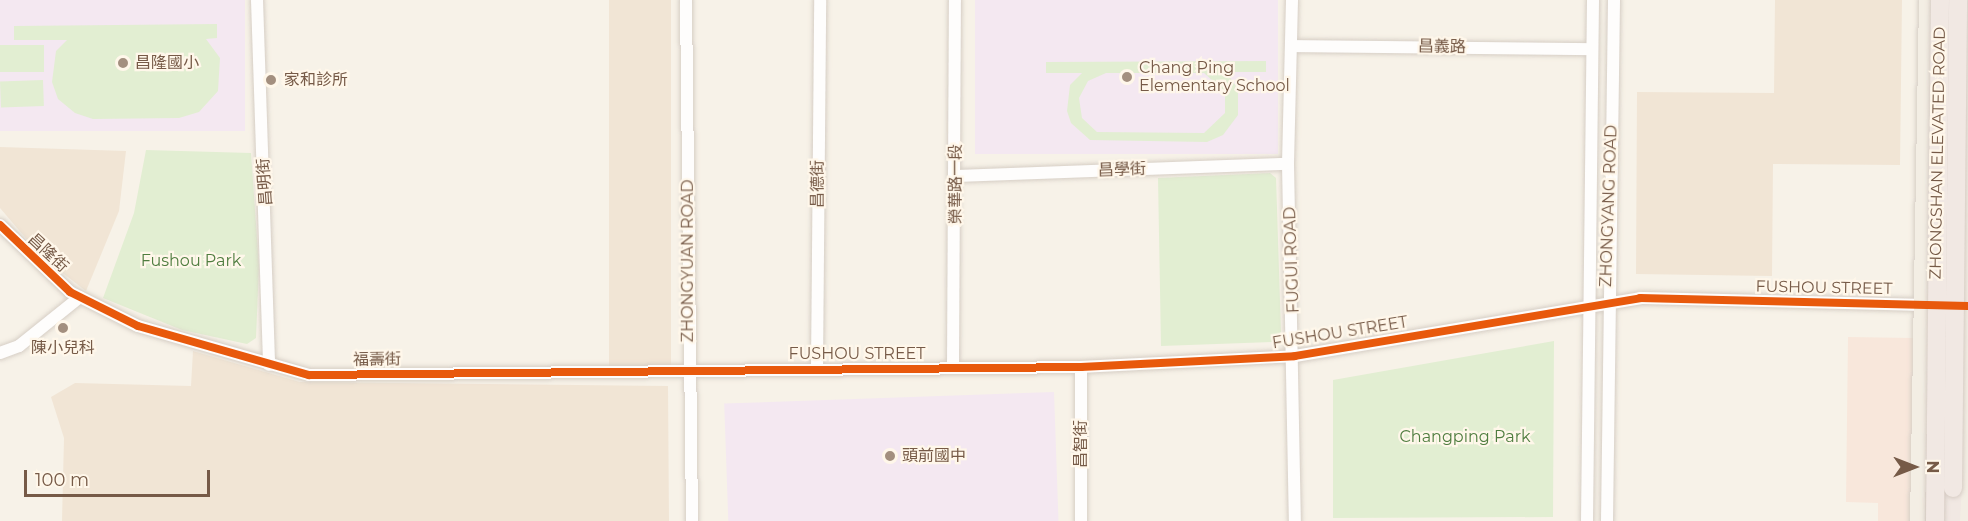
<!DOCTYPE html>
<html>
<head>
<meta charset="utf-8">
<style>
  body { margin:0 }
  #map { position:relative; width:1968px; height:521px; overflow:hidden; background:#f7f2e8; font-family:Montserrat,"Noto Sans TC",sans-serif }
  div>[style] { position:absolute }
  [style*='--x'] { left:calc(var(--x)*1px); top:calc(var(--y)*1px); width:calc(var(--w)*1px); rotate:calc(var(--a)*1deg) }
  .residential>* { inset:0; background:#f1e5d5; transform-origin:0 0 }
  .commercial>* { inset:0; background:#f8e7db }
  .education>* { inset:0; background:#f4e8f1; transform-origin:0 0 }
  .green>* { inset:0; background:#e2eed2; transform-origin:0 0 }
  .roads { filter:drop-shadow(0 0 2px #d6cec5) drop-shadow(0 0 2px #d6cec5) }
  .minor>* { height:12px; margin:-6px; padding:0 6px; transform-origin:6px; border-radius:6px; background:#fefdfc }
  .major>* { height:15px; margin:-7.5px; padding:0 7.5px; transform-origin:7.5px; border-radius:7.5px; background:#f3eee4 }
  .highway>* { height:18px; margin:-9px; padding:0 9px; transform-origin:9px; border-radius:9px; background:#f1e8e3 }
  .bridges { filter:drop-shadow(0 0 2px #d6ccc4) drop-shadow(0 0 2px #d6ccc4) }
  .highway-bridge>* { height:18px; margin:-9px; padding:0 9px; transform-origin:9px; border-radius:9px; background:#f1e8e3 }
  .cycleway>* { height:8px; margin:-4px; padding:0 4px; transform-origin:4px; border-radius:4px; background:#e8590c }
  .dots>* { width:16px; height:16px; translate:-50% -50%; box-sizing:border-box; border:3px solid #fff7ea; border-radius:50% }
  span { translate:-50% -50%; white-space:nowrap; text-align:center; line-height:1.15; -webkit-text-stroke:4.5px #fff7ea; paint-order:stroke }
  .street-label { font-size:16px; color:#765a47 }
  .poi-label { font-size:16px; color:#765a47 }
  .left { translate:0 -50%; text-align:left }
  .park-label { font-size:16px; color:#4f7d3f }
  .north { position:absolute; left:1884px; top:437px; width:60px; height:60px; -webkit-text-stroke:4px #fff7ea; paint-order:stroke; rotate:90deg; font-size:16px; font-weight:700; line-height:24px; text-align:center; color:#765a47 }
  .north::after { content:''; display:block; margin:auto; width:21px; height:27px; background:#765a47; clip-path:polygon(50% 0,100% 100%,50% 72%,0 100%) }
  .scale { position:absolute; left:24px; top:470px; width:186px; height:27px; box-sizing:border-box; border:3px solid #765a47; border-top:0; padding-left:8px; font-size:18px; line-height:21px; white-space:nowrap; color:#765a47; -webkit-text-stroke:4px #fff7ea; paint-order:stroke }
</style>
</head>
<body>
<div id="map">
  <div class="residential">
    <div style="left:609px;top:0;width:62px;height:370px"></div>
    <div style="clip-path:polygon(1775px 0,1902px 0,1900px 165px,1773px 164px,1772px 276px,1636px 274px,1637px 92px,1774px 93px)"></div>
    <div style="clip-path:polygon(0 147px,126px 151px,119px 211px,86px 291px,42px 257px,0 208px)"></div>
    <div style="clip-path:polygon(193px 351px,300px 382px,668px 386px,669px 521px,62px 521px,64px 438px,51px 397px,75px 383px,191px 386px)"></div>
  </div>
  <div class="commercial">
    <div style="clip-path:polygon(1848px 337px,1913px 338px,1911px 521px,1878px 521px,1878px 503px,1846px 502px)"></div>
  </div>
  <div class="education">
    <div style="left:0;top:0;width:245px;height:131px"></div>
    <div style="left:975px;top:0;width:303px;height:154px"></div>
    <div style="left:1054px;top:392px;width:129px;height:330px;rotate:88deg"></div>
  </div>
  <div class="green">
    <div style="clip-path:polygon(217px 24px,217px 38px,206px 39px,220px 58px,218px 91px,199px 112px,179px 118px,93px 119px,75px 113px,58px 99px,52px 82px,56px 51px,67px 40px,14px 40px,14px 26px)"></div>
    <div style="left:0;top:45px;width:44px;height:27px"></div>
    <div style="clip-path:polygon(evenodd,1266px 61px,1266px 72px,1226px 72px,1238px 89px,1238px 115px,1223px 135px,1207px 142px,1090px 140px,1071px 123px,1067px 111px,1070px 85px,1082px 73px,1046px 73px,1046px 62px,1266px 61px,1106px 73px,1204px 73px,1225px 92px,1225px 113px,1204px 133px,1097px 132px,1082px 118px,1079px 98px,1088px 81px,1106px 73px)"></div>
    <div style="left:43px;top:80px;width:26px;height:43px;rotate:88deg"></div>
    <div style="clip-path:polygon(146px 150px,251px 153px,259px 266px,256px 338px,247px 344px,182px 330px,103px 298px,134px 213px)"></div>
    <div style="clip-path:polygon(1270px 173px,1276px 178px,1281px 332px,1273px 342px,1161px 346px,1158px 178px)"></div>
    <div style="clip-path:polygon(1554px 341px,1553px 517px,1333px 518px,1333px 380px)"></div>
  </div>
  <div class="roads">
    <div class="minor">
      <div style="--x:257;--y:0;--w:365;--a:88.1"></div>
      <div style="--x:686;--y:0;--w:521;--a:89.34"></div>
      <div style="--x:1292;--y:0;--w:164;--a:91.4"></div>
      <div style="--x:1288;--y:164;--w:357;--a:88.9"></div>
      <div style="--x:1292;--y:46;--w:300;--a:0.6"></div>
      <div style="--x:956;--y:176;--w:332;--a:-2.1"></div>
      <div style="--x:0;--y:225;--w:97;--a:43.7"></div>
      <div style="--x:70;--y:292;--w:76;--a:26.6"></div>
      <div style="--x:138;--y:326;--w:178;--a:16"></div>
      <div style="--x:309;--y:375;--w:772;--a:-0.59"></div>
      <div style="--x:1081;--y:367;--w:214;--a:-2.9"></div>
      <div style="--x:1295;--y:356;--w:350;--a:-9.5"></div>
      <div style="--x:1640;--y:298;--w:289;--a:1.4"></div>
      <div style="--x:0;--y:353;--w:20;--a:-20"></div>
      <div style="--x:19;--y:346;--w:78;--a:-38.8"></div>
      <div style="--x:817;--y:367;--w:367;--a:-89.5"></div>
      <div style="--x:953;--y:367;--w:367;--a:-89.7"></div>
      <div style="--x:1081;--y:521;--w:154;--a:-90"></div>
      <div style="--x:1587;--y:521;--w:521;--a:-89.34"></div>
      <div style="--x:1607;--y:521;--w:521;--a:-89.23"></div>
    </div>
    <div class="major">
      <div style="--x:1917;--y:521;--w:521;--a:-89.01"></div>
      <div style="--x:1962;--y:521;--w:521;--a:-89.34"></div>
    </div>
    <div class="highway">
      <div style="--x:1951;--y:521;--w:33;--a:-87"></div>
    </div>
  </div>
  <div class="bridges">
    <div class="highway-bridge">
      <div style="--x:1953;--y:488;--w:488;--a:-89.4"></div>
      <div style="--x:1935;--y:521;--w:521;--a:-89.45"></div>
    </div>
  </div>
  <div class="cycleway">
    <div style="--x:0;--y:225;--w:97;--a:43.7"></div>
    <div style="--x:70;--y:292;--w:76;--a:26.6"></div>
    <div style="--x:138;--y:326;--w:178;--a:16"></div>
    <div style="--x:309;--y:375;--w:772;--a:-0.59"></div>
    <div style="--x:1081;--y:367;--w:214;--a:-2.9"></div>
    <div style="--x:1295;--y:356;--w:350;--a:-9.5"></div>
    <div style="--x:1640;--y:298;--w:328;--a:1.4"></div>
  </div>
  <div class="dots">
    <div style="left:123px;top:63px;background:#a38f7f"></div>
    <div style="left:1127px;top:77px;background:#a38f7f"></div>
    <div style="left:271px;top:80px;background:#a38f7f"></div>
    <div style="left:63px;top:328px;background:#a38f7f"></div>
    <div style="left:890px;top:456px;background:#a38f7f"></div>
  </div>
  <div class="street-label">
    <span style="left:1442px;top:47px;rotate:1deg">昌義路</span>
    <span style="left:1938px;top:153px;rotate:-89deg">ZHONGSHAN ELEVATED ROAD</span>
    <span style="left:1122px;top:170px;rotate:-2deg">昌學街</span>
    <span style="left:265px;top:182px;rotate:-94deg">昌明街</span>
    <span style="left:818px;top:184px;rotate:-90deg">昌德街</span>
    <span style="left:956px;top:184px;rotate:-90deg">榮華路一段</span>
    <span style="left:1609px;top:206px;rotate:-88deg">ZHONGYANG ROAD</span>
    <span style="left:48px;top:253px;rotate:43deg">昌隆街</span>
    <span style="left:1292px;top:260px;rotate:-92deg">FUGUI ROAD</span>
    <span style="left:688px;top:261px;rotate:-90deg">ZHONGYUAN ROAD</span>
    <span style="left:1824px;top:288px;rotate:1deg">FUSHOU STREET</span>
    <span style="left:1340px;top:333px;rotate:-9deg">FUSHOU STREET</span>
    <span style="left:857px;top:354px">FUSHOU STREET</span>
    <span style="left:377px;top:360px;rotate:-1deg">福壽街</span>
    <span style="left:1081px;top:444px;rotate:-90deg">昌智街</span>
  </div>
  <div class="poi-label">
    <span class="left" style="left:135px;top:63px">昌隆國小</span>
    <span class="left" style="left:1139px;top:77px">Chang Ping<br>Elementary School</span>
    <span class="left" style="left:284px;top:80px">家和診所</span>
    <span style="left:63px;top:348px">陳小兒科</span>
    <span class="left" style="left:902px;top:456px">頭前國中</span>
  </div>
  <div class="park-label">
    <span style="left:191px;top:261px">Fushou Park</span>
    <span style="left:1465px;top:437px">Changping Park</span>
  </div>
  <div class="north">N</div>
  <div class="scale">100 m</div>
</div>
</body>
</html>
